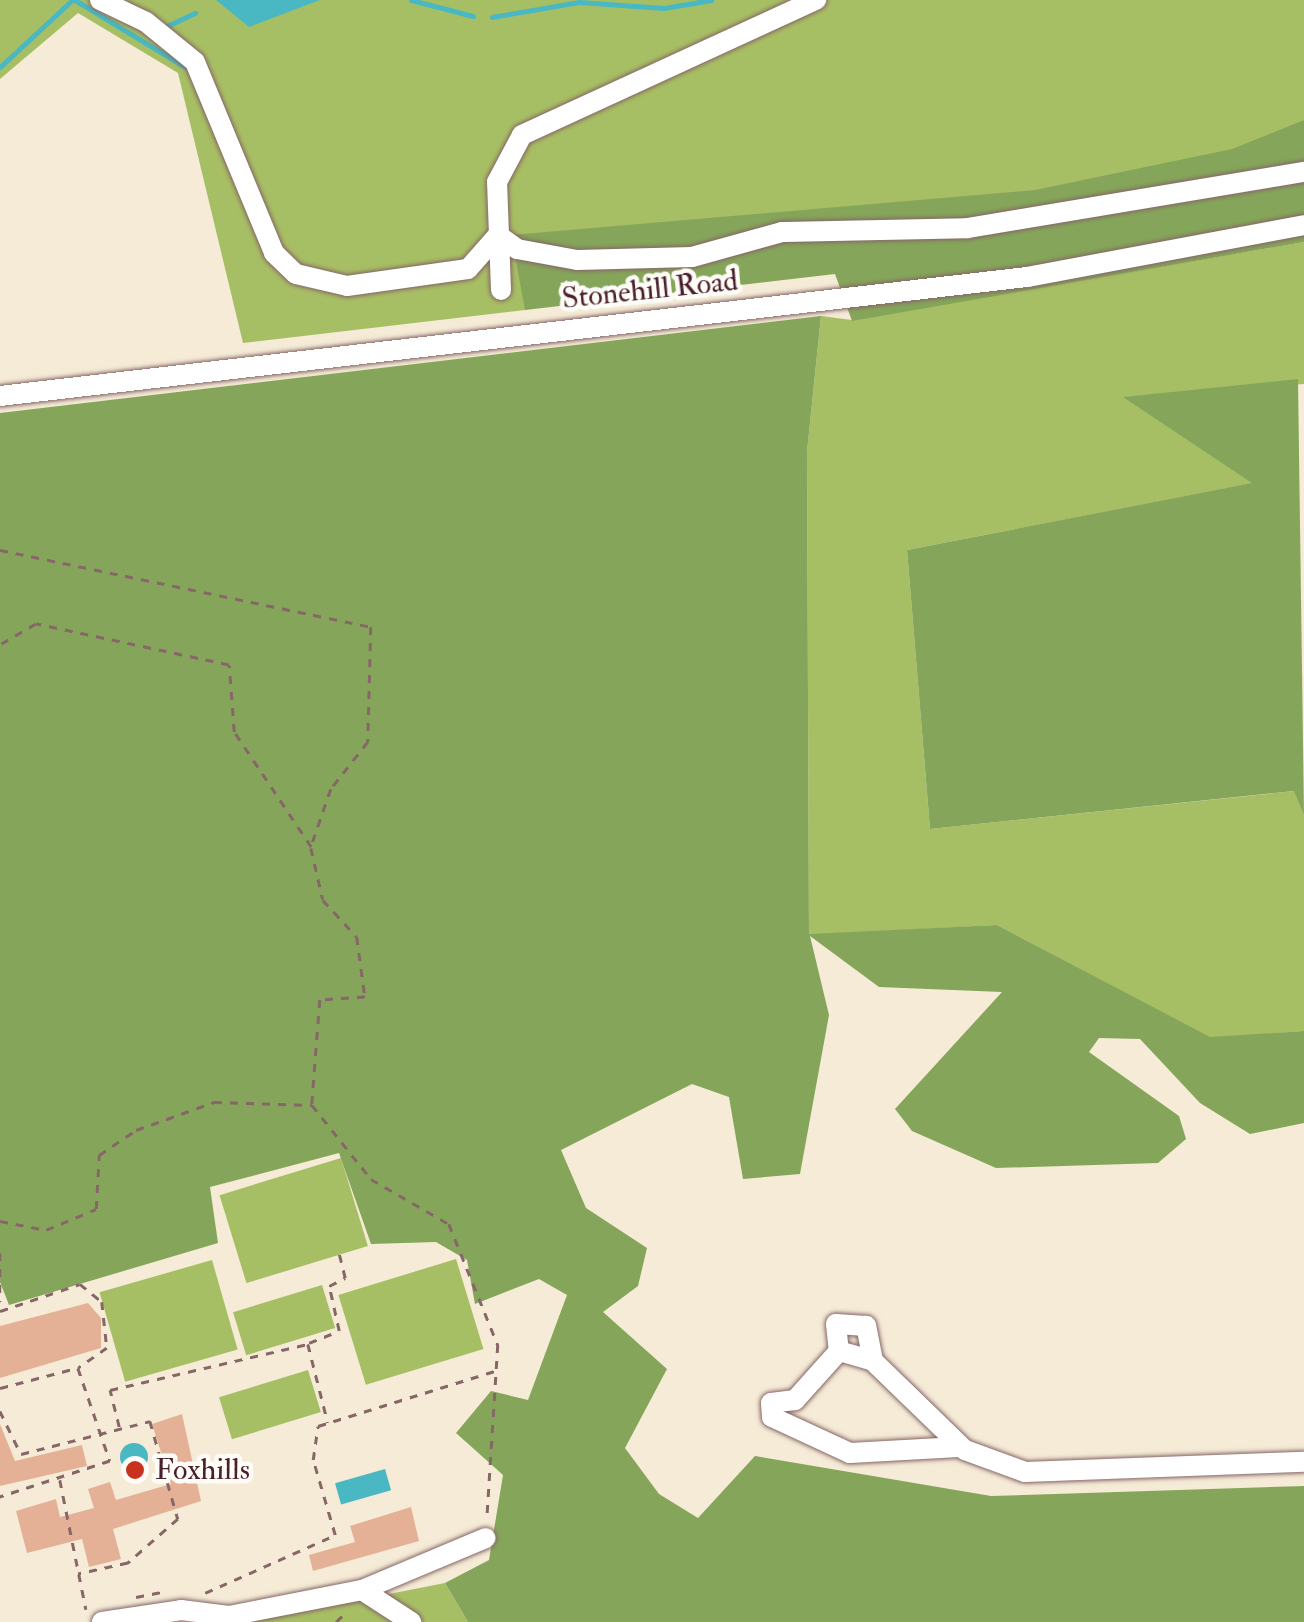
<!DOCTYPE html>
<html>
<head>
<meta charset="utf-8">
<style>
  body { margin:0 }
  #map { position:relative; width:1304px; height:1622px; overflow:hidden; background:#f5ebd6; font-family:"IM FELL Double Pica",serif }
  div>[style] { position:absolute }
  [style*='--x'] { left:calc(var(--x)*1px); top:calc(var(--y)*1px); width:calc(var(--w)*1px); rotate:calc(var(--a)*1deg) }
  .green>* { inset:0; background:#a7bf64; transform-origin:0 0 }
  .forest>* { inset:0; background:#85a65a }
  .water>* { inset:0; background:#49b8c2; transform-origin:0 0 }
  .round { border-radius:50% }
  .stream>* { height:5px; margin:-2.5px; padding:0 2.5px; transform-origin:2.5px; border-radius:2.5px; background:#49b8c2 }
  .building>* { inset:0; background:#e4b197 }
  .path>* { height:2.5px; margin-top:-1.25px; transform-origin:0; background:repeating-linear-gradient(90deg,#866667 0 8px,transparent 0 16px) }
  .roads { filter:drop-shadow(0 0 2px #866667) drop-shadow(0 0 2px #866667) }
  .minor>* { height:20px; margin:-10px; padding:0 10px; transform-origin:10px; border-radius:10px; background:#fff }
  .dots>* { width:28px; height:28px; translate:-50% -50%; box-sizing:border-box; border:5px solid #fdfcf7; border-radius:50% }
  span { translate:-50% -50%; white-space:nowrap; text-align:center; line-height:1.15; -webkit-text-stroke:9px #fdfcf7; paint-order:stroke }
  .street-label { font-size:30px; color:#4a1f2b }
  .poi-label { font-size:30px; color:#4a1f2b }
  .left { translate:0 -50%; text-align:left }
</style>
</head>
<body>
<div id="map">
  <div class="green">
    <div style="clip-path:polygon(0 0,1304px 0,1304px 189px,549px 288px,525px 310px,243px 343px,178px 73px,78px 13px,0 79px)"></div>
    <div style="clip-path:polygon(1304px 242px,1304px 384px,1125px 397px,1254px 483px,907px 550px,930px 829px,1295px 791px,1304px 815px,1304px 1031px,1210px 1038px,997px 925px,809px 935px,807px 452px,821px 316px,852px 320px)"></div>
    <div style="left:341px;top:1158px;width:92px;height:127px;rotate:73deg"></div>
    <div style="left:456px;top:1259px;width:94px;height:123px;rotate:73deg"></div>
    <div style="left:212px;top:1260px;width:93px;height:117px;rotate:74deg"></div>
    <div style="left:322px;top:1285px;width:45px;height:93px;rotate:73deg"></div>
    <div style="left:308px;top:1370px;width:44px;height:93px;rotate:73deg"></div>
    <div style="clip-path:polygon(445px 1583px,468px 1622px,246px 1622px)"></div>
  </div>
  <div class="forest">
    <div style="clip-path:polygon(1304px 120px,1304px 242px,852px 321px,835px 274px,525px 310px,511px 235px,1035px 190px,1232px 149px)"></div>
    <div style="clip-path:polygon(821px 316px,807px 452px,809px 934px,997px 925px,1210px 1037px,1304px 1031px,1304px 1123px,1250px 1134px,1200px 1103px,1140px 1039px,1099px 1038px,1089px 1052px,1179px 1116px,1186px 1139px,1158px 1163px,996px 1168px,912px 1131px,895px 1109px,1002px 992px,879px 987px,810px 936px,829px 1015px,800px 1174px,743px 1179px,729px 1097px,692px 1084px,561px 1150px,586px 1208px,647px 1248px,638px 1286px,603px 1312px,667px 1369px,625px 1448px,659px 1494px,698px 1518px,755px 1456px,991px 1496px,1304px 1486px,1304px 1622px,468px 1622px,445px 1583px,489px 1560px,503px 1475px,456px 1433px,491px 1391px,528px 1400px,567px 1295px,539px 1279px,475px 1304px,467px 1260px,436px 1242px,371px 1244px,339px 1153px,210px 1187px,218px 1243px,9px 1305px,0 1282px,0 413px)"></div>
    <div style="clip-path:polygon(1298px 379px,1304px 815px,1294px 791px,930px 829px,907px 550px,1252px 483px,1123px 397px)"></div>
  </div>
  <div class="water">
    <div style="clip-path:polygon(216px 0,320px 0,249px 27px)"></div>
    <div class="round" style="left:120px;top:1443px;width:28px;height:28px"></div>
    <div style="left:385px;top:1469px;width:22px;height:52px;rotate:74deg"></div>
  </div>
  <div class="stream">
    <div style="--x:75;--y:0;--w:129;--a:31.3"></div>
    <div style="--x:411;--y:0;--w:64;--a:14.5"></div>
    <div style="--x:492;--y:17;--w:88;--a:-9.8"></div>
    <div style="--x:579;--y:2;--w:85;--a:4"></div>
    <div style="--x:664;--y:8;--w:48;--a:-9.7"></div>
    <div style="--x:169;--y:25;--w:29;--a:-25"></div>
    <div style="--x:0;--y:67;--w:98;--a:-42.9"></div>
  </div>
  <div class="building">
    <div style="clip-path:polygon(88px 1303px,101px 1318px,101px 1348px,0 1378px,0 1326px)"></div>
    <div style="clip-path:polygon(182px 1414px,201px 1501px,113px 1529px,121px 1559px,89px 1567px,82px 1539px,27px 1553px,16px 1511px,56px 1499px,60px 1517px,94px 1508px,88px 1489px,110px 1482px,116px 1500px,171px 1484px,152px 1424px)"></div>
    <div style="clip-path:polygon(0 1424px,15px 1461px,82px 1445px,87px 1466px,0 1486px)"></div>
    <div style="clip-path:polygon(411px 1507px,419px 1541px,313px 1571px,309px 1555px,355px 1542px,350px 1526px)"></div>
  </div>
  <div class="path">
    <div style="--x:0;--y:550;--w:379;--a:11.7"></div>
    <div style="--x:371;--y:627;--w:115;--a:91.5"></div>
    <div style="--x:368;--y:742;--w:60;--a:128.2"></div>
    <div style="--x:331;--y:789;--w:61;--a:109"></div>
    <div style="--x:311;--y:847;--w:138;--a:-123.8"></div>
    <div style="--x:234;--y:732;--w:67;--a:-94.3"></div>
    <div style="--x:229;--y:665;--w:197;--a:-168"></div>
    <div style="--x:36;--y:624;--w:42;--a:149.7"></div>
    <div style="--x:311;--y:848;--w:53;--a:77"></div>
    <div style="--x:323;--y:900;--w:50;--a:47.4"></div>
    <div style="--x:357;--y:937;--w:61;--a:82.4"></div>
    <div style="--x:365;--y:997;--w:45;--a:176.2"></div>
    <div style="--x:320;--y:1000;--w:105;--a:94.4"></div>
    <div style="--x:312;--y:1105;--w:95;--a:51.4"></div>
    <div style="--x:371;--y:1179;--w:90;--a:30"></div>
    <div style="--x:449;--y:1224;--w:131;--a:68"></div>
    <div style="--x:498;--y:1345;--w:176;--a:93.6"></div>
    <div style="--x:0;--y:1221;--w:47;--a:11.1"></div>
    <div style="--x:46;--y:1230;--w:54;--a:-22.8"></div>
    <div style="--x:96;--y:1209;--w:54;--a:-86.8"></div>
    <div style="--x:99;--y:1155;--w:45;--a:-34"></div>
    <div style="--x:136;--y:1130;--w:83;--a:-19.7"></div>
    <div style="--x:214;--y:1102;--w:98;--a:1.8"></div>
    <div style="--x:0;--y:1253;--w:49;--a:90"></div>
    <div style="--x:0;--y:1311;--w:84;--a:-18.6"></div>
    <div style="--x:80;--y:1284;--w:28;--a:39"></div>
    <div style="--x:102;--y:1302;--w:46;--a:83.8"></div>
    <div style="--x:107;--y:1348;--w:35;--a:145"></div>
    <div style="--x:78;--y:1368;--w:98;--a:71"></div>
    <div style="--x:110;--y:1461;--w:116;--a:161.9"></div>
    <div style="--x:309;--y:1343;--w:32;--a:-22"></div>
    <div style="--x:339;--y:1331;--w:46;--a:-102.5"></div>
    <div style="--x:329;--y:1286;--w:18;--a:-27"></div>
    <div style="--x:345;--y:1278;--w:25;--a:-104"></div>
    <div style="--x:0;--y:1388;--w:79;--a:-14.7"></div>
    <div style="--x:0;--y:1411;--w:48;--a:64"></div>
    <div style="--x:21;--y:1454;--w:133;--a:-14.3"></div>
    <div style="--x:150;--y:1421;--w:102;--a:74.1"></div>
    <div style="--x:178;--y:1519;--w:67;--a:138.7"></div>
    <div style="--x:128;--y:1563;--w:51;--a:167.6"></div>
    <div style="--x:119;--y:1427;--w:38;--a:-104"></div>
    <div style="--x:110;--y:1390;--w:203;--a:-13.1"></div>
    <div style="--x:308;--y:1344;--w:81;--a:75.8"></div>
    <div style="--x:60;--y:1480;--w:132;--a:78.6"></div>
    <div style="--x:205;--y:1593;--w:142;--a:-24"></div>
    <div style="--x:335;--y:1535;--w:78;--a:-106.3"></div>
    <div style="--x:313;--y:1460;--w:34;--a:-82"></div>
    <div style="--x:318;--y:1426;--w:185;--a:-17.3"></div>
    <div style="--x:136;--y:1597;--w:26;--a:-11"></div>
    <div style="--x:336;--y:1622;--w:13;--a:-45"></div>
  </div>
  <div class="roads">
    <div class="minor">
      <div style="--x:100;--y:0;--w:51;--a:25.6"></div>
      <div style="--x:146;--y:22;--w:63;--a:39.2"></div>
      <div style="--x:195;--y:62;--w:207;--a:67.5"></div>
      <div style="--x:274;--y:253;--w:30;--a:44"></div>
      <div style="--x:296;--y:274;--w:52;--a:13.2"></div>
      <div style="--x:347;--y:286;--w:122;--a:-8"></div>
      <div style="--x:468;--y:269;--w:45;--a:-48.6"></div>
      <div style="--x:498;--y:235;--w:24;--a:36"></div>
      <div style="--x:517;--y:249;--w:61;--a:10.4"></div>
      <div style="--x:577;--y:260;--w:115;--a:-1.5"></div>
      <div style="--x:692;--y:257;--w:93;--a:-15.5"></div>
      <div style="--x:782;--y:232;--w:186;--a:-1.2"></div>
      <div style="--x:968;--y:228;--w:341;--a:-9.5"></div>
      <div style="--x:501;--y:290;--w:108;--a:-92.1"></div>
      <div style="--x:497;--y:182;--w:53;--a:-62"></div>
      <div style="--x:522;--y:135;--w:324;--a:-24.7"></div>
      <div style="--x:0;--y:396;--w:1034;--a:-6.61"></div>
      <div style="--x:1027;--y:277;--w:282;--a:-10.6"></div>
      <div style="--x:839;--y:1351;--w:35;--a:16"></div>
      <div style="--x:873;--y:1361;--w:36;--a:-101"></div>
      <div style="--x:866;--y:1326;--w:30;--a:-176"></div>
      <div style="--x:836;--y:1324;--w:27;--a:84"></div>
      <div style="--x:839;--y:1351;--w:66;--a:131.9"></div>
      <div style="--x:795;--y:1400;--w:24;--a:173"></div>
      <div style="--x:771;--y:1403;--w:14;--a:86"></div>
      <div style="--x:772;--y:1417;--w:86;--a:24.8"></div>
      <div style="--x:850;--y:1453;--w:109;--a:-3.2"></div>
      <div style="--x:873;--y:1361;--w:128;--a:44.1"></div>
      <div style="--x:965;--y:1450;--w:64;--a:20.1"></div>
      <div style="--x:1025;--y:1472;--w:279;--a:-2.1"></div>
      <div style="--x:362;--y:1590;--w:134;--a:-22.8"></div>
      <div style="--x:102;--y:1622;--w:80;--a:-8.6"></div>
      <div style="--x:181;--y:1610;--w:48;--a:7.1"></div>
      <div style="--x:229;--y:1616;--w:136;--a:-11.1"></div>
      <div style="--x:362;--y:1590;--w:59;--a:33.1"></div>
    </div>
  </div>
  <div class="dots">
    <div style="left:135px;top:1470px;background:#c8321e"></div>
  </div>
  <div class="street-label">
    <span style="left:650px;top:290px;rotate:-6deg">Stonehill Road</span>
  </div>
  <div class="poi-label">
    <span class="left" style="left:155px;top:1470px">Foxhills</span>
  </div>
</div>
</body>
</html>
